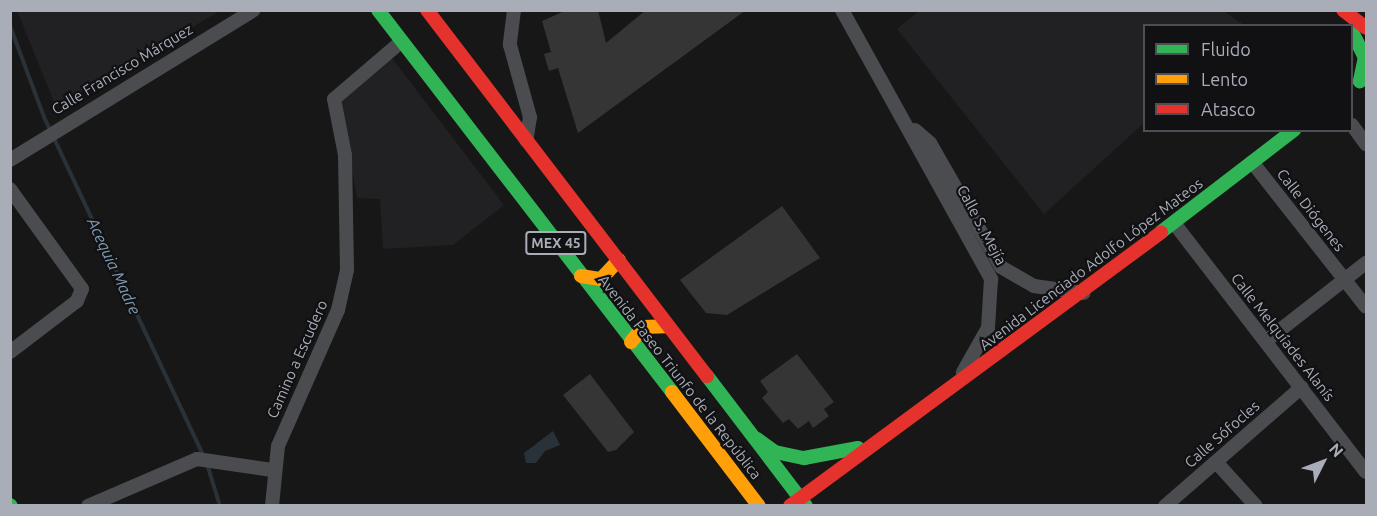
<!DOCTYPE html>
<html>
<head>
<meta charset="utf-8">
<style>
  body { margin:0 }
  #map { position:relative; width:1377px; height:516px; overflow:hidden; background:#171717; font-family:Ubuntu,sans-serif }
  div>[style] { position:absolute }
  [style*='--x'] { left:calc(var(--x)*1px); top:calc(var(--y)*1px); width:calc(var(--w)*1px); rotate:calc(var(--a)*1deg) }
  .built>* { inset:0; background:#212123 }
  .water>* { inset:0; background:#2a3239 }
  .stream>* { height:4px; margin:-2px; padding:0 2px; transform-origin:2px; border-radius:2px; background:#2a3239 }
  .building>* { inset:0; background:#353536 }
  .street>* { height:14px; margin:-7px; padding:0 7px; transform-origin:7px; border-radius:7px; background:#4b4c50 }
  .fast>* { height:14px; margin:-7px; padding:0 7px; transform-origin:7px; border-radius:7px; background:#30b455 }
  .slow>* { height:14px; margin:-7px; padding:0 7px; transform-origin:7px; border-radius:7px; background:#ff9f0a }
  .jam>* { height:14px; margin:-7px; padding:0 7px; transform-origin:7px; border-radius:7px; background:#e5322d }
  span { translate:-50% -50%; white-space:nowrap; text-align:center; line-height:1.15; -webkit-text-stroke:4.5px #111113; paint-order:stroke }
  .shield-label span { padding:2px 4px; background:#111113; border:2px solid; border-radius:4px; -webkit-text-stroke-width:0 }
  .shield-label { font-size:14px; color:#a8adb8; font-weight:700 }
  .street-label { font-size:15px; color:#a8adb8 }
  .water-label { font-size:16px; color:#7f9bb3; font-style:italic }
  .frame { position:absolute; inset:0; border:12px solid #a8adb8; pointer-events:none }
  .legend { position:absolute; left:1143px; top:24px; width:210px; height:108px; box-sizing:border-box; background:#111113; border:2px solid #4d4f55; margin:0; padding:8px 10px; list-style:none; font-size:18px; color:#a8adb8 }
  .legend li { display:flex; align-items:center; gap:12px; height:30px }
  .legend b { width:30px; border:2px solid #4d4f55 }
  .north { position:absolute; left:1293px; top:432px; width:60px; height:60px; -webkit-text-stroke:4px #111113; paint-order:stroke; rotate:48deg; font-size:16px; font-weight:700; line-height:24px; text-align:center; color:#a8adb8 }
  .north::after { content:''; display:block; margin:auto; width:21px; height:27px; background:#a8adb8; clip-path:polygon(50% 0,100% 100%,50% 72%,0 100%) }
</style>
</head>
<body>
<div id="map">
  <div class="built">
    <div style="clip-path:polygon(17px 11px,220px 11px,56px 107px)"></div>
    <div style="clip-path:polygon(919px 11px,1222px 10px,1244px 25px,1144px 26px,1144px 123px,1044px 214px,897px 29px)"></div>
    <div style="clip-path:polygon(392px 58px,504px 205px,453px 245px,383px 249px,380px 199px,357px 198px,340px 101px)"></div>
  </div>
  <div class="water">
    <div style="clip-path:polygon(553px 431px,560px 445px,545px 451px,536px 463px,526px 463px,524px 453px)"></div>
  </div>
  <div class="stream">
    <div style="--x:10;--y:26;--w:97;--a:69.5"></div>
    <div style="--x:44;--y:117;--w:376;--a:64.8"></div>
    <div style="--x:207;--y:464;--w:44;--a:72.8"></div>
  </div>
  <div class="building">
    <div style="clip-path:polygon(567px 10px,598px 10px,606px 43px,646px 10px,746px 10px,578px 133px,558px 68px,549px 71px,544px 54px,551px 52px,542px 21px)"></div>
    <div style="clip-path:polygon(782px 206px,820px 258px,727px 315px,706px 313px,680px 280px)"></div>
    <div style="clip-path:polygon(797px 354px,834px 402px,824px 409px,829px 416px,813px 428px,809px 421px,798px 429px,789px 419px,783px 423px,762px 398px,768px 392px,760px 381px)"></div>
    <div style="clip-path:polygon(590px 374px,634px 432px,616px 450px,608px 452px,563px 395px)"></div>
  </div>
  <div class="street">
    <div style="--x:514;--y:10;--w:35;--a:97"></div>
    <div style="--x:510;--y:45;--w:75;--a:74.5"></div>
    <div style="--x:530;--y:117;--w:24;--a:99"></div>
    <div style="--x:842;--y:10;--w:308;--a:61"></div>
    <div style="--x:991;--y:279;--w:49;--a:93.5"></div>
    <div style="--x:988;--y:328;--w:51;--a:119.6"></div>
    <div style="--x:1352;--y:125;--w:24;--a:54"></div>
    <div style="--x:915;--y:130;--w:20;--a:41"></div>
    <div style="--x:930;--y:143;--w:143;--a:60.2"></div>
    <div style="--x:1001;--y:267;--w:38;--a:30"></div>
    <div style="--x:1034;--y:286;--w:50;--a:8"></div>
    <div style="--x:10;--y:160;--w:286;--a:-31.6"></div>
    <div style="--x:1252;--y:162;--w:184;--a:51.8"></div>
    <div style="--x:10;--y:189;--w:123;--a:54.2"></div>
    <div style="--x:82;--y:289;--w:13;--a:113"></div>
    <div style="--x:77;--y:301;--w:84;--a:142.7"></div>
    <div style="--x:1174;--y:223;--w:314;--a:52.4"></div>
    <div style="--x:1266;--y:341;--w:127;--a:-38"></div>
    <div style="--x:1216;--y:462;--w:59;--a:47.7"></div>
    <div style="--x:88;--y:506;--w:119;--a:-23.3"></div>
    <div style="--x:197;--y:459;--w:76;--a:8.3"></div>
    <div style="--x:272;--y:506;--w:60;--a:-84.3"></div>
    <div style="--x:278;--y:446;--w:149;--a:-66.2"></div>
    <div style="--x:338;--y:310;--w:41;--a:-77.3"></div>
    <div style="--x:347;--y:270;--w:115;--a:-91"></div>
    <div style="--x:345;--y:155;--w:57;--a:-101.1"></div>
    <div style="--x:334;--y:99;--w:89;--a:-40.5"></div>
    <div style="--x:1165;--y:506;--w:181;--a:-41"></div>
  </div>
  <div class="fast">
    <div style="--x:378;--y:10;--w:482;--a:52.4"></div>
    <div style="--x:1352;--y:32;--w:28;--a:63"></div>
    <div style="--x:1365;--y:57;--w:25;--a:102"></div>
    <div style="--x:1161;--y:232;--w:168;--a:-37.5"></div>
    <div style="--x:707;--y:376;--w:163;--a:52.7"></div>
    <div style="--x:757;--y:439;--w:22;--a:36"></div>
    <div style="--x:775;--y:452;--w:30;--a:12"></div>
    <div style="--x:804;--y:458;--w:55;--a:-10.5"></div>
    <div style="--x:10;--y:505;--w:1;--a:45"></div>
  </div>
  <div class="slow">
    <div style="--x:581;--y:276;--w:20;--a:9"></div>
    <div style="--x:601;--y:279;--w:26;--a:-47"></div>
    <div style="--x:631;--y:342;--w:19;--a:-51"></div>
    <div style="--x:643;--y:327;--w:23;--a:-2"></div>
    <div style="--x:672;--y:392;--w:143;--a:52.7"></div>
  </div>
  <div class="jam">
    <div style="--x:427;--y:10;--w:461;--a:52.6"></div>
    <div style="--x:1343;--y:10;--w:29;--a:38"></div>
    <div style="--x:790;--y:506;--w:461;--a:-36.4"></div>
  </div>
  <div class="shield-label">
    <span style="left:556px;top:243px">MEX 45</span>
  </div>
  <div class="street-label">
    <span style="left:122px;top:69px;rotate:-31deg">Calle Francisco Márquez</span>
    <span style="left:1311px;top:210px;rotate:52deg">Calle Diógenes</span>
    <span style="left:982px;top:225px;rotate:62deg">Calle S. Mejía</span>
    <span style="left:1091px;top:264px;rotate:-37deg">Avenida Licenciado Adolfo López Mateos</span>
    <span style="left:1283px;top:337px;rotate:52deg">Calle Melquíades Alanís</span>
    <span style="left:297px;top:359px;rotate:-66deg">Camino a Escudero</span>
    <span style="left:680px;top:377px;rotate:52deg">Avenida Paseo Triunfo de la República</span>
    <span style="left:1222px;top:434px;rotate:-41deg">Calle Sófocles</span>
  </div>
  <div class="water-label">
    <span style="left:114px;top:266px;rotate:65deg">Acequia Madre</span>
  </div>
  <div class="frame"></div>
  <ul class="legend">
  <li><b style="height:8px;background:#30b455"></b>Fluido</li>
  <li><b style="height:8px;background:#ff9f0a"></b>Lento</li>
  <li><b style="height:8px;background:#e5322d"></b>Atasco</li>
  </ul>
  <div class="north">N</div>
</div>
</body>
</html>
